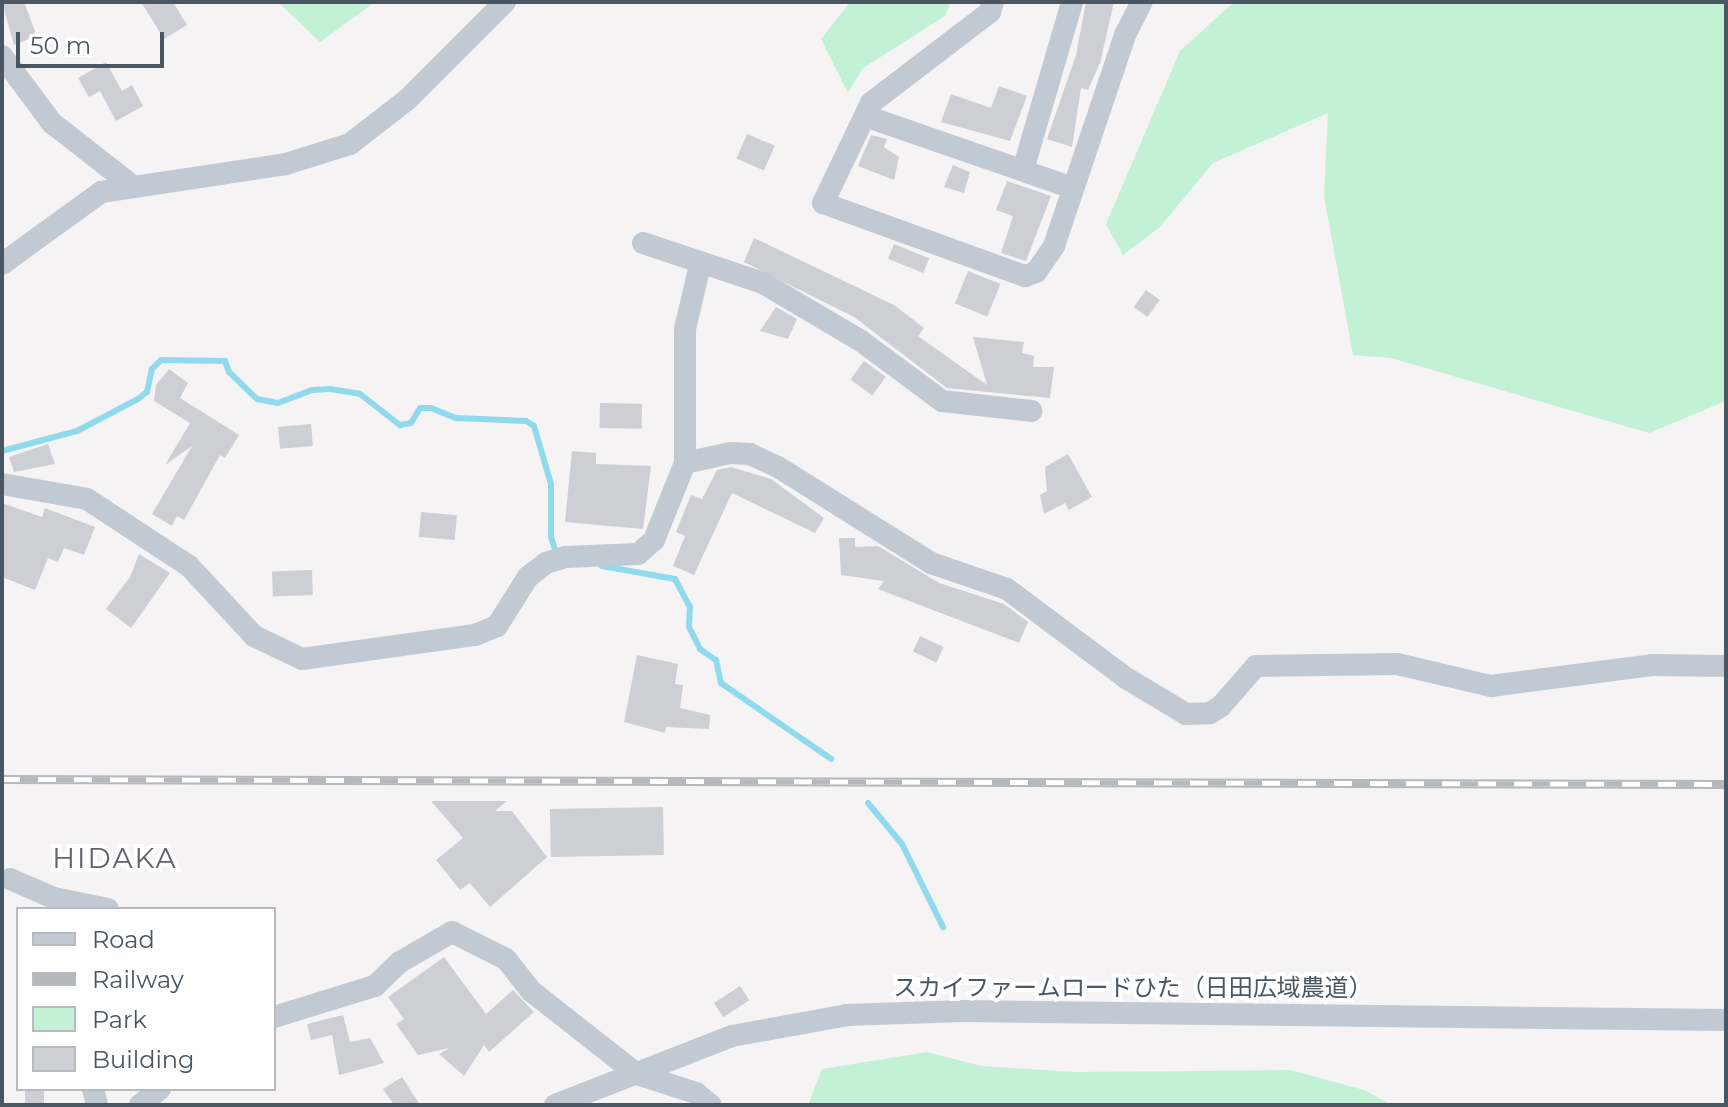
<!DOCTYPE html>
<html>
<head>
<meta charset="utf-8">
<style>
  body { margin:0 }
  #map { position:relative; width:1728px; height:1107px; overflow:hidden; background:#f5f3f3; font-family:Montserrat,"Noto Sans JP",sans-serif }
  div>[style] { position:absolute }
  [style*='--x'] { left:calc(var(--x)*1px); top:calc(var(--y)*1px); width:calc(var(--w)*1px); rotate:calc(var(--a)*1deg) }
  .green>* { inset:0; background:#c3f1d5 }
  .stream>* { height:6px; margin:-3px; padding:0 3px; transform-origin:3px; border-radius:3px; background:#90daee }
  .building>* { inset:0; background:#cdcfd5; transform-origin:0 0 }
  .minor>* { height:22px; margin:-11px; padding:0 11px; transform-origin:11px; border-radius:11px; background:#c1cad2 }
  .rail>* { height:9px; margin-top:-4.5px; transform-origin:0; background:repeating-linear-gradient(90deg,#fff 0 18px,#b5b8bd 0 36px); box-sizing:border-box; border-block:2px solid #b5b8bd }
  span { translate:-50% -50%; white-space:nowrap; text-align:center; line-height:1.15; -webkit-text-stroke:8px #fff; paint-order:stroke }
  .street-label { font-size:24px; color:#4a5661 }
  .quarter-label { font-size:28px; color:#5f6368; letter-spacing:2px }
  .frame { position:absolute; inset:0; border:4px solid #4a5661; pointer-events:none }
  .legend { position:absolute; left:16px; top:907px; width:260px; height:184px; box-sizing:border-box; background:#fff; border:2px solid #b7bbc0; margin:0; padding:10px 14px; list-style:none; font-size:24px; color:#4a5661 }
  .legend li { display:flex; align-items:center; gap:16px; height:40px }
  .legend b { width:40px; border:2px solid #b7bbc0 }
  .scale { position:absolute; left:16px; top:32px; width:148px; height:36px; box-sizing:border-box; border:4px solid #4a5661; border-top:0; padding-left:10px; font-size:24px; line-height:28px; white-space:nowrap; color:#4a5661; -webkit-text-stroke:6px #fff; paint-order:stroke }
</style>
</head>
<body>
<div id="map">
  <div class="green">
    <div style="clip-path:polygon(278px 2px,375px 2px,320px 42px)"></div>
    <div style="clip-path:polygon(850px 2px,951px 2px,945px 16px,863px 68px,848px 93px,821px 39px)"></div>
    <div style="clip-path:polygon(1234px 2px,1726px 2px,1726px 401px,1649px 433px,1391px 358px,1353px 355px,1324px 196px,1328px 113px,1213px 163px,1160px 227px,1123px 255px,1106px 224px,1180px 51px)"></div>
    <div style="clip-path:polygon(927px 1052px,981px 1066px,1074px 1072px,1291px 1070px,1364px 1090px,1392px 1105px,808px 1105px,822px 1069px)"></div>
  </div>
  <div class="stream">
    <div style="--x:2;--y:451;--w:78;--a:-14.9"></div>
    <div style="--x:77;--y:431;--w:69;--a:-27.7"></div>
    <div style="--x:138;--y:399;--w:11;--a:-38"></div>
    <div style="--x:147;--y:392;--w:24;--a:-78"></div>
    <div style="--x:152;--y:369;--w:13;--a:-45"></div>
    <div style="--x:161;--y:360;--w:64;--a:0.9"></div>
    <div style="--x:225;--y:361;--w:12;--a:70"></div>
    <div style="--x:229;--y:372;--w:39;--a:44"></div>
    <div style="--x:257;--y:399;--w:21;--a:11"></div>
    <div style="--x:278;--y:403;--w:36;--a:-21"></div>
    <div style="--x:312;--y:390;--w:18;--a:-3"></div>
    <div style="--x:330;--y:389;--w:30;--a:9"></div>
    <div style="--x:360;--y:394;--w:51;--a:37.8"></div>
    <div style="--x:400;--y:425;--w:11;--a:-10"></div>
    <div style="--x:411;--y:423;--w:17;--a:-59"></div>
    <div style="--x:420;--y:408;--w:11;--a:0"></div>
    <div style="--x:431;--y:408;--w:27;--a:22"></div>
    <div style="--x:456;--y:418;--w:70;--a:2.5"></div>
    <div style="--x:526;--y:421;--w:9;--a:32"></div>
    <div style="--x:534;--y:426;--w:60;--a:73.7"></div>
    <div style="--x:551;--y:484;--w:53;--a:90"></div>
    <div style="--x:551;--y:537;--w:20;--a:72"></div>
    <div style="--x:602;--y:566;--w:74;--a:10.1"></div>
    <div style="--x:675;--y:579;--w:32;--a:62"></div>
    <div style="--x:690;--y:607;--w:20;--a:93"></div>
    <div style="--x:689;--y:627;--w:25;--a:63"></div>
    <div style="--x:700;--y:649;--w:19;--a:35"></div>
    <div style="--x:716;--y:660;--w:24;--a:78"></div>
    <div style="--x:721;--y:683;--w:134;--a:34.6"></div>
    <div style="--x:868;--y:803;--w:53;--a:50.3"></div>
    <div style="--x:902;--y:844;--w:93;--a:63.7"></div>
  </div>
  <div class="building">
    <div style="clip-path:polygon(2px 2px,24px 2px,37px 36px,14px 45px)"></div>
    <div style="clip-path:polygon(141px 2px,173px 2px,187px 25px,164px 39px)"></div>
    <div style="clip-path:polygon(1086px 2px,1114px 2px,1100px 63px,1088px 90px,1081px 88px,1072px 147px,1047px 139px,1076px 55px)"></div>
    <div style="clip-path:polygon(106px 62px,122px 91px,132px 85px,143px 106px,116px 121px,100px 91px,89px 97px,78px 78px)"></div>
    <div style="clip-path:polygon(999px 86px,1027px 96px,1010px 141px,941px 122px,951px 94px,991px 108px)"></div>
    <div style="left:747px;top:134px;width:30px;height:27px;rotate:23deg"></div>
    <div style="clip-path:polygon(871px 135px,887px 139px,884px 147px,899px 157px,894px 180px,858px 166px)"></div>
    <div style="clip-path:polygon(953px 165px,970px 172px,964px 193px,944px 187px)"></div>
    <div style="clip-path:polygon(1007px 181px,1051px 196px,1026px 261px,1001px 253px,1013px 216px,996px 210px)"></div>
    <div style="clip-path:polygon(754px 238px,894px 305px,924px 328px,918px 336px,987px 385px,973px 337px,1024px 342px,1022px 353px,1034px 356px,1033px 367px,1054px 367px,1050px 398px,947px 388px,854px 317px,744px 262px)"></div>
    <div style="left:894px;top:244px;width:38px;height:16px;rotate:22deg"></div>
    <div style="left:968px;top:271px;width:35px;height:35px;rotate:22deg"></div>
    <div style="left:1146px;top:290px;width:17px;height:21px;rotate:36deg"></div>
    <div style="clip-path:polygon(776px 307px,797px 319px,788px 339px,760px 331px)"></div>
    <div style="left:864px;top:361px;width:27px;height:23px;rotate:36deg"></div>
    <div style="clip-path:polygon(169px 369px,188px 383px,180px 398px,239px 435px,225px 458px,220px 455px,184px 520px,177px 516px,172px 526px,152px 514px,192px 446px,165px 465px,190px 423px,154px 401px,156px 385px)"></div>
    <div style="left:600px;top:403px;width:42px;height:25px;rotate:1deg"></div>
    <div style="left:311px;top:424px;width:22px;height:33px;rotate:85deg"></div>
    <div style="clip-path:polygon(48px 444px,55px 464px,14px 472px,9px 457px)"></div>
    <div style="clip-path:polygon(572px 451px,596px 453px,596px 464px,651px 466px,643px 529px,565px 522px)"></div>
    <div style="clip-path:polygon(1068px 454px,1092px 497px,1069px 510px,1065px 503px,1044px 514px,1040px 495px,1047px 491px,1045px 467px)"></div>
    <div style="clip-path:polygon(731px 467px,771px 479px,824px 518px,815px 533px,732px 493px,694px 575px,673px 566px,685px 536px,676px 532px,691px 495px,702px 499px,717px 470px)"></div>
    <div style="clip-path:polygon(2px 503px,42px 517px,45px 508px,95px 527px,84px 555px,64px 548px,58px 562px,48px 558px,35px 590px,2px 577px)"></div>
    <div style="left:421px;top:512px;width:36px;height:25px;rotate:5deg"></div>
    <div style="clip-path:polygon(839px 538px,855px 538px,855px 547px,878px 546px,939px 583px,1004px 604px,1028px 622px,1019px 643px,878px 589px,884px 581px,841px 575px)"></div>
    <div style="clip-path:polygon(139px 554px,170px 573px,131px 628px,106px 609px,130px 577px)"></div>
    <div style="left:312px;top:570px;width:25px;height:40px;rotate:88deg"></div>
    <div style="left:920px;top:636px;width:26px;height:17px;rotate:25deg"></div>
    <div style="clip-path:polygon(637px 655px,678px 664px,675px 684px,683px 685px,680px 708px,710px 715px,709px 729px,666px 727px,665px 733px,624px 722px)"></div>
    <div style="clip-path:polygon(431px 801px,507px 801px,495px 811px,512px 811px,547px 857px,490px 907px,470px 883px,460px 890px,436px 860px,463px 838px)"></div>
    <div style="left:663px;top:807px;width:48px;height:113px;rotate:89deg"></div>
    <div style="clip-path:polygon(444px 957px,486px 1014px,513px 990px,534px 1012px,489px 1052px,484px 1045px,464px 1076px,439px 1054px,449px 1048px,418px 1055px,396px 1024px,404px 1019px,388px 997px)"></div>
    <div style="left:740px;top:986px;width:17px;height:31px;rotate:57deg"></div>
    <div style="clip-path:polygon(343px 1015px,350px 1042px,370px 1038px,384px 1063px,339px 1075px,332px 1035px,311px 1040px,307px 1024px)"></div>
    <div style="clip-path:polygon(402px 1077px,420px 1105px,394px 1105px,383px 1089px)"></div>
    <div style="left:25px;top:1089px;width:19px;height:16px"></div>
  </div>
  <div class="minor">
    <div style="--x:993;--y:2;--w:10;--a:107"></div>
    <div style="--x:990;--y:12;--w:150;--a:142.6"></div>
    <div style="--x:871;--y:103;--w:111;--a:115.6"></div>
    <div style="--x:823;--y:203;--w:215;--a:19.9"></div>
    <div style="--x:1025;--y:276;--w:12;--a:-20"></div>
    <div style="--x:1036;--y:272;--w:32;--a:-55"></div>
    <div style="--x:1054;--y:246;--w:223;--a:-71.4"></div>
    <div style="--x:1125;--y:35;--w:37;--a:-63"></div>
    <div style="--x:2;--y:56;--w:84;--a:53.3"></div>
    <div style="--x:52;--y:123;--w:99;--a:38"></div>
    <div style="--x:865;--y:116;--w:220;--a:19.1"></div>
    <div style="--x:1023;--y:170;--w:175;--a:-73.7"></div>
    <div style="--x:643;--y:243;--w:126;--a:18.4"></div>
    <div style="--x:763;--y:283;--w:114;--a:30.6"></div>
    <div style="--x:861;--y:341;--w:101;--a:36.5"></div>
    <div style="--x:942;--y:401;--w:90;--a:6.4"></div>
    <div style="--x:2;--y:264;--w:122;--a:-36"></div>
    <div style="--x:101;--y:192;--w:187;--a:-8.6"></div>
    <div style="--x:286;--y:164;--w:67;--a:-17.4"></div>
    <div style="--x:350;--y:144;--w:73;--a:-37.8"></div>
    <div style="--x:408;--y:99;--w:137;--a:-45"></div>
    <div style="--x:685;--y:463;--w:46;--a:-12.5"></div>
    <div style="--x:730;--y:453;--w:20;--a:3"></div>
    <div style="--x:750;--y:454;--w:31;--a:25"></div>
    <div style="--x:778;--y:467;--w:181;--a:32.1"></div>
    <div style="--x:931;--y:563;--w:80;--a:18.9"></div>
    <div style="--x:1007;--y:589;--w:149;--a:36.8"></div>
    <div style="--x:1126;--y:678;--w:70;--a:31"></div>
    <div style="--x:1186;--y:714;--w:24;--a:-2"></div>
    <div style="--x:1210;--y:713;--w:13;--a:-32"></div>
    <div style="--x:1221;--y:706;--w:53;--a:-48.8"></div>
    <div style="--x:1256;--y:666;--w:141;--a:-0.8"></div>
    <div style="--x:1397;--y:664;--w:97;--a:13.2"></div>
    <div style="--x:1491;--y:686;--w:162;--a:-7.4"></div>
    <div style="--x:1652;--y:665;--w:74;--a:0.8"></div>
    <div style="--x:2;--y:484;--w:86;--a:10"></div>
    <div style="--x:87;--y:499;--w:122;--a:33.3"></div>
    <div style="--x:189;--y:566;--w:96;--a:47.1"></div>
    <div style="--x:254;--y:636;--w:53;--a:25.6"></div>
    <div style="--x:302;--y:659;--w:175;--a:-7.9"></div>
    <div style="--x:475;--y:635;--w:24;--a:-22"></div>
    <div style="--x:497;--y:626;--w:58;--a:-57.7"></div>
    <div style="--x:528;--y:577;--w:23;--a:-38"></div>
    <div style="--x:546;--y:563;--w:21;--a:-17"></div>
    <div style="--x:566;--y:557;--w:72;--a:-2.4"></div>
    <div style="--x:638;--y:554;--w:21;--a:-41"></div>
    <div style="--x:654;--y:540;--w:83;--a:-68.1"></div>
    <div style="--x:685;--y:463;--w:134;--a:-90"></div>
    <div style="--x:685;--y:329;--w:66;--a:-76.8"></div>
    <div style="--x:10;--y:879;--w:48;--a:23.4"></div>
    <div style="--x:54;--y:898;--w:55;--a:11.5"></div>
    <div style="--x:274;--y:1017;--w:106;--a:-17.1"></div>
    <div style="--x:375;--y:986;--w:35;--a:-44"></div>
    <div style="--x:400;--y:962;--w:60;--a:-30"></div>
    <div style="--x:452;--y:932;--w:60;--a:26.6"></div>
    <div style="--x:506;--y:959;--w:41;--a:52"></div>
    <div style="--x:531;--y:991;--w:135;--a:38.1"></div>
    <div style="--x:637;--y:1074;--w:62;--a:17.9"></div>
    <div style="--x:696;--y:1093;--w:19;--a:39"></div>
    <div style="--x:93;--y:1089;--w:16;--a:76"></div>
    <div style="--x:140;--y:1105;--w:26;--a:-39"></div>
    <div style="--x:555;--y:1105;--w:190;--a:-21.3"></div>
    <div style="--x:732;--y:1036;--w:117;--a:-10.3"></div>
    <div style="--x:847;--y:1015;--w:116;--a:-2"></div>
    <div style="--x:963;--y:1011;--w:763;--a:0.68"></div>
  </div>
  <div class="rail">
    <div style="--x:2;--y:779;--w:1724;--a:0.17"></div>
  </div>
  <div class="street-label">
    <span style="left:1133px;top:988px">スカイファームロードひた（日田広域農道）</span>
  </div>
  <div class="quarter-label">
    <span style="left:115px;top:858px">HIDAKA</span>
  </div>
  <div class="frame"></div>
  <ul class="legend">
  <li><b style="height:10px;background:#c1cad2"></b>Road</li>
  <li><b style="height:10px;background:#b5b8bd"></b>Railway</li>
  <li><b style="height:22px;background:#c3f1d5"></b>Park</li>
  <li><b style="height:22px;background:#cdcfd5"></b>Building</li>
  </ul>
  <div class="scale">50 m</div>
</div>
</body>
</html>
